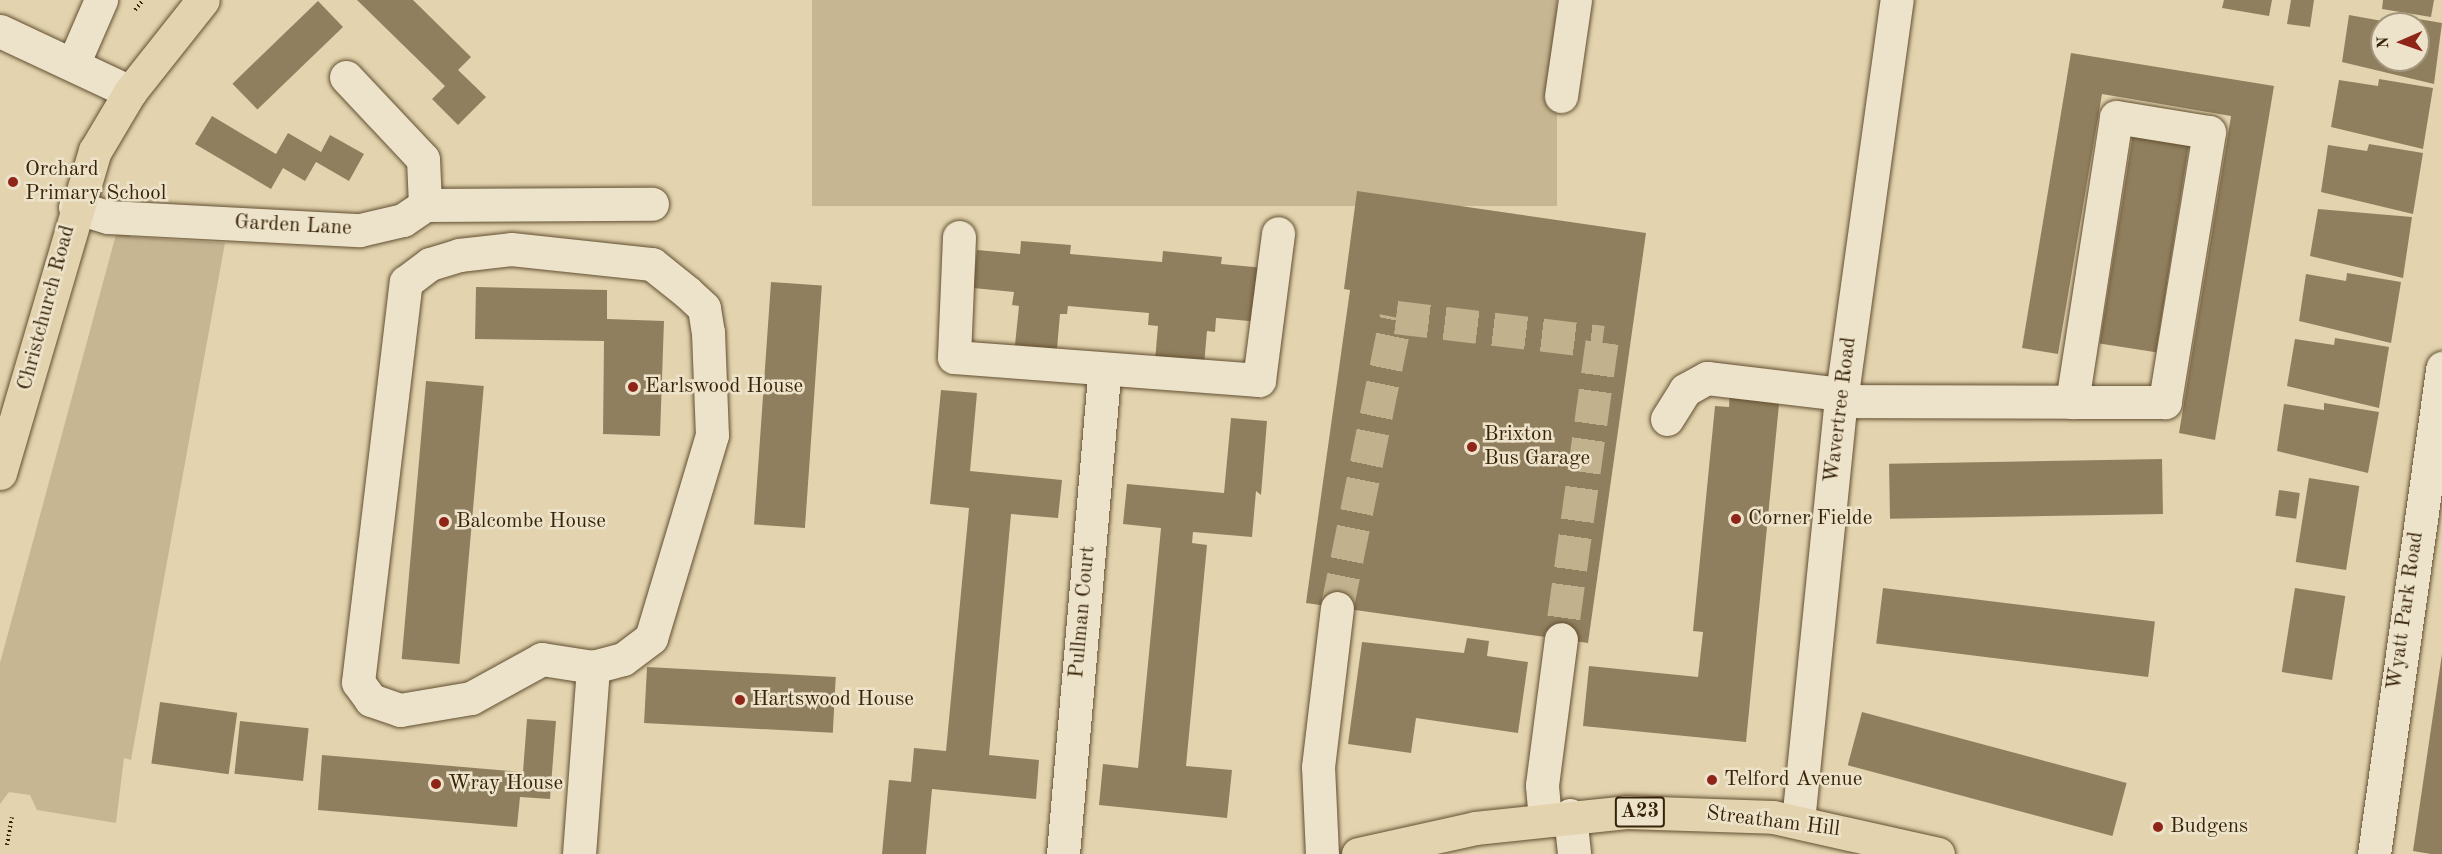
<!DOCTYPE html>
<html>
<head>
<meta charset="utf-8">
<style>
  body { margin:0 }
  #map { position:relative; width:2442px; height:854px; overflow:hidden; background:#e3d4af; font-family:"Old Standard TT",serif }
  div>[style] { position:absolute }
  [style*='--x'] { left:calc(var(--x)*1px); top:calc(var(--y)*1px); width:calc(var(--w)*1px); rotate:calc(var(--a)*1deg) }
  .green>* { inset:0; background:#c6b692; transform-origin:0 0 }
  .building>* { inset:0; background:#907f5e; transform-origin:0 0 }
  .minor-tunnel>* { height:33px; margin-top:-16.5px; transform-origin:0; background:repeating-linear-gradient(90deg,#c1b18d 0 33px,transparent 0 49px) }
  .path>* { height:4px; margin-top:-2px; transform-origin:0; background:repeating-linear-gradient(90deg,#372307 0 1.5px,transparent 0 4.5px) }
  .roads { filter:drop-shadow(0 0 2px #624f31) drop-shadow(0 0 2px #624f31) }
  .minor>* { height:33px; margin:-16.5px; padding:0 16.5px; transform-origin:16.5px; border-radius:16.5px; background:#ede3cb }
  .highway>* { height:33px; margin:-16.5px; padding:0 16.5px; transform-origin:16.5px; border-radius:16.5px; background:#e3d4af }
  .dots>* { width:16px; height:16px; translate:-50% -50%; box-sizing:border-box; border:3px solid #ede3cb; border-radius:50% }
  span { translate:-50% -50%; white-space:nowrap; text-align:center; line-height:1.15; -webkit-text-stroke:5px #ede3cb; paint-order:stroke }
  .shield-label span { padding:2px 4px; background:#ede3cb; border:2px solid; border-radius:4px; -webkit-text-stroke-width:0 }
  .shield-label { font-size:20px; color:#372307; font-weight:700 }
  .poi-label { font-size:21px; color:#372307 }
  .left { translate:0 -50%; text-align:left }
  .street-label { font-size:21px; color:#372307 }
  .north { position:absolute; left:2370px; top:12px; width:60px; height:60px; box-sizing:border-box; background:#ede3cb; border:2px solid #a4967d; border-radius:50%; rotate:268deg; font-size:16px; font-weight:700; line-height:24px; text-align:center; color:#372307 }
  .north::after { content:''; display:block; margin:auto; width:21px; height:27px; background:#8f2418; clip-path:polygon(50% 0,100% 100%,50% 72%,0 100%) }
</style>
</head>
<body>
<div id="map">
  <div class="green">
    <div style="left:812px;top:0;width:745px;height:206px"></div>
    <div style="clip-path:polygon(118px 227px,132px 228px,130px 237px,225px 243px,131px 760px,124px 758px,116px 823px,37px 810px,30px 795px,9px 792px,0 804px,0 663px)"></div>
  </div>
  <div class="building">
    <div style="clip-path:polygon(357px 0,413px 0,471px 57px,458px 70px,486px 97px,458px 125px,432px 99px,445px 86px)"></div>
    <div style="clip-path:polygon(2224px 0,2272px 0,2269px 16px,2222px 8px)"></div>
    <div style="clip-path:polygon(2291px 0,2314px 0,2310px 27px,2287px 24px)"></div>
    <div style="clip-path:polygon(2383px 0,2434px 0,2431px 17px,2382px 9px)"></div>
    <div style="left:318px;top:1px;width:36px;height:119px;rotate:46deg"></div>
    <div style="clip-path:polygon(evenodd,2389px 14px,2442px 23px,2434px 84px,2342px 62px,2349px 15px,2388px 22px,2389px 14px,2382px 24px,2418px 24px,2418px 60px,2382px 60px,2382px 24px)"></div>
    <div style="clip-path:polygon(2071px 53px,2274px 86px,2215px 440px,2179px 433px,2231px 116px,2102px 94px,2058px 354px,2022px 348px)"></div>
    <div style="clip-path:polygon(2379px 79px,2433px 88px,2423px 149px,2331px 127px,2339px 80px,2378px 86px)"></div>
    <div style="clip-path:polygon(212px 116px,276px 154px,288px 133px,321px 152px,330px 135px,364px 154px,349px 181px,316px 162px,305px 181px,283px 168px,271px 189px,195px 144px)"></div>
    <div style="left:2133px;top:133px;width:57px;height:213px;rotate:9deg"></div>
    <div style="clip-path:polygon(2369px 144px,2423px 153px,2413px 214px,2321px 192px,2328px 145px,2367px 151px)"></div>
    <div style="clip-path:polygon(1357px 191px,1646px 233px,1588px 643px,1306px 603px,1350px 290px,1344px 289px)"></div>
    <div style="clip-path:polygon(2318px 209px,2412px 217px,2403px 278px,2310px 256px)"></div>
    <div style="clip-path:polygon(1021px 241px,1071px 245px,1070px 254px,1162px 262px,1163px 251px,1222px 257px,1221px 264px,1265px 268px,1260px 322px,1216px 318px,1215px 332px,1207px 331px,1204px 365px,1155px 361px,1158px 326px,1148px 325px,1149px 313px,1068px 306px,1067px 314px,1060px 314px,1057px 349px,1015px 345px,1019px 306px,1012px 305px,1014px 292px,973px 288px,977px 250px,1020px 254px)"></div>
    <div style="clip-path:polygon(2347px 273px,2401px 282px,2391px 343px,2299px 321px,2306px 274px,2346px 281px)"></div>
    <div style="left:771px;top:282px;width:51px;height:243px;rotate:4deg"></div>
    <div style="clip-path:polygon(476px 287px,607px 290px,607px 319px,664px 321px,660px 436px,603px 434px,604px 341px,475px 339px)"></div>
    <div style="clip-path:polygon(2335px 338px,2389px 347px,2379px 408px,2287px 386px,2295px 339px,2334px 345px)"></div>
    <div style="left:426px;top:381px;width:58px;height:279px;rotate:5deg"></div>
    <div style="clip-path:polygon(1730px 389px,1780px 394px,1746px 742px,1583px 726px,1589px 666px,1698px 677px,1703px 632px,1693px 631px,1715px 406px,1729px 407px)"></div>
    <div style="clip-path:polygon(941px 390px,977px 393px,970px 471px,1062px 480px,1058px 518px,1011px 514px,989px 755px,1039px 760px,1036px 799px,932px 789px,926px 854px,882px 854px,889px 780px,911px 782px,914px 748px,946px 751px,969px 508px,930px 504px)"></div>
    <div style="clip-path:polygon(2324px 403px,2379px 412px,2368px 473px,2277px 451px,2284px 404px,2324px 410px)"></div>
    <div style="clip-path:polygon(1231px 418px,1267px 421px,1261px 495px,1256px 491px,1252px 537px,1193px 532px,1192px 543px,1207px 545px,1186px 766px,1232px 770px,1227px 818px,1099px 805px,1103px 764px,1138px 768px,1161px 528px,1123px 524px,1127px 484px,1224px 493px)"></div>
    <div style="left:2162px;top:459px;width:55px;height:273px;rotate:89deg"></div>
    <div style="left:2309px;top:478px;width:51px;height:85px;rotate:9deg"></div>
    <div style="left:2279px;top:490px;width:21px;height:26px;rotate:8deg"></div>
    <div style="left:1883px;top:588px;width:274px;height:56px;rotate:7deg"></div>
    <div style="left:2295px;top:588px;width:51px;height:85px;rotate:9deg"></div>
    <div style="clip-path:polygon(1467px 638px,1489px 641px,1487px 656px,1528px 662px,1518px 733px,1416px 718px,1411px 753px,1348px 744px,1362px 642px,1464px 653px)"></div>
    <div style="clip-path:polygon(2442px 654px,2442px 854px,2431px 854px,2413px 851px)"></div>
    <div style="left:647px;top:667px;width:189px;height:56px;rotate:3deg"></div>
    <div style="left:160px;top:702px;width:78px;height:62px;rotate:8deg"></div>
    <div style="left:1862px;top:712px;width:274px;height:55px;rotate:15deg"></div>
    <div style="clip-path:polygon(527px 719px,556px 721px,550px 799px,520px 797px,517px 827px,318px 810px,322px 755px,523px 772px)"></div>
    <div style="left:240px;top:721px;width:69px;height:53px;rotate:6deg"></div>
  </div>
  <div class="minor-tunnel">
    <div style="--x:1337;--y:608;--w:297;--a:-78.5"></div>
    <div style="--x:1396;--y:317;--w:208;--a:6.9"></div>
    <div style="--x:1602;--y:342;--w:300;--a:97.9"></div>
  </div>
  <div class="path">
    <div style="--x:135;--y:10;--w:13;--a:-51"></div>
    <div style="--x:7;--y:845;--w:28;--a:-80"></div>
  </div>
  <div class="roads">
    <div class="minor">
      <div style="--x:0;--y:31;--w:144;--a:25.1"></div>
      <div style="--x:74;--y:62;--w:68;--a:-66.5"></div>
      <div style="--x:346;--y:77;--w:112;--a:46.8"></div>
      <div style="--x:423;--y:159;--w:46;--a:87.5"></div>
      <div style="--x:1561;--y:96;--w:97;--a:-81.7"></div>
      <div style="--x:75;--y:207;--w:34;--a:17"></div>
      <div style="--x:108;--y:217;--w:252;--a:3"></div>
      <div style="--x:360;--y:230;--w:44;--a:-13.1"></div>
      <div style="--x:403;--y:220;--w:27;--a:-34"></div>
      <div style="--x:425;--y:205;--w:227;--a:-0.3"></div>
      <div style="--x:959;--y:237;--w:120;--a:92.4"></div>
      <div style="--x:954;--y:357;--w:306;--a:4.3"></div>
      <div style="--x:1259;--y:380;--w:148;--a:-82.6"></div>
      <div style="--x:511;--y:249;--w:142;--a:6.1"></div>
      <div style="--x:652;--y:264;--w:45;--a:38.7"></div>
      <div style="--x:687;--y:292;--w:23;--a:43"></div>
      <div style="--x:704;--y:308;--w:24;--a:81"></div>
      <div style="--x:708;--y:332;--w:103;--a:87.8"></div>
      <div style="--x:712;--y:435;--w:212;--a:106.7"></div>
      <div style="--x:651;--y:638;--w:35;--a:143"></div>
      <div style="--x:623;--y:659;--w:31;--a:165"></div>
      <div style="--x:593;--y:667;--w:52;--a:-171.1"></div>
      <div style="--x:542;--y:659;--w:81;--a:151.2"></div>
      <div style="--x:471;--y:698;--w:72;--a:170.4"></div>
      <div style="--x:400;--y:710;--w:31;--a:-161"></div>
      <div style="--x:371;--y:700;--w:22;--a:-126"></div>
      <div style="--x:358;--y:682;--w:403;--a:-83.2"></div>
      <div style="--x:406;--y:282;--w:30;--a:-37"></div>
      <div style="--x:430;--y:264;--w:30;--a:-17"></div>
      <div style="--x:459;--y:255;--w:52;--a:-6.6"></div>
      <div style="--x:1841;--y:401;--w:231;--a:0.2"></div>
      <div style="--x:2072;--y:402;--w:288;--a:-81.2"></div>
      <div style="--x:2116;--y:117;--w:94;--a:9.2"></div>
      <div style="--x:2209;--y:132;--w:274;--a:99.3"></div>
      <div style="--x:2165;--y:402;--w:93;--a:180"></div>
      <div style="--x:1667;--y:419;--w:34;--a:-58"></div>
      <div style="--x:1685;--y:390;--w:25;--a:-29"></div>
      <div style="--x:1707;--y:378;--w:136;--a:6.8"></div>
      <div style="--x:1570;--y:815;--w:39;--a:84"></div>
      <div style="--x:1545;--y:820;--w:35;--a:-95"></div>
      <div style="--x:1542;--y:785;--w:147;--a:-82.6"></div>
      <div style="--x:1798;--y:821;--w:422;--a:-84.2"></div>
      <div style="--x:1841;--y:401;--w:405;--a:-82.1"></div>
      <div style="--x:579;--y:854;--w:188;--a:-85.7"></div>
      <div style="--x:1063;--y:854;--w:485;--a:-85.1"></div>
      <div style="--x:1322;--y:854;--w:87;--a:-92.6"></div>
      <div style="--x:1318;--y:767;--w:160;--a:-83.2"></div>
      <div style="--x:2374;--y:854;--w:491;--a:-82"></div>
    </div>
    <div class="highway">
      <div style="--x:0;--y:473;--w:336;--a:-73.6"></div>
      <div style="--x:95;--y:151;--w:69;--a:-59.3"></div>
      <div style="--x:130;--y:92;--w:117;--a:-51.6"></div>
      <div style="--x:1358;--y:854;--w:120;--a:-12.5"></div>
      <div style="--x:1475;--y:828;--w:152;--a:-6"></div>
      <div style="--x:1626;--y:812;--w:147;--a:1.9"></div>
      <div style="--x:1773;--y:817;--w:169;--a:12.6"></div>
    </div>
  </div>
  <div class="dots">
    <div style="left:13px;top:182px;background:#8f2418"></div>
    <div style="left:633px;top:387px;background:#8f2418"></div>
    <div style="left:1472px;top:447px;background:#8f2418"></div>
    <div style="left:1736px;top:519px;background:#8f2418"></div>
    <div style="left:444px;top:522px;background:#8f2418"></div>
    <div style="left:740px;top:700px;background:#8f2418"></div>
    <div style="left:1712px;top:780px;background:#8f2418"></div>
    <div style="left:436px;top:784px;background:#8f2418"></div>
    <div style="left:2158px;top:827px;background:#8f2418"></div>
  </div>
  <div class="shield-label">
    <span style="left:1640px;top:812px">A23</span>
  </div>
  <div class="poi-label">
    <span class="left" style="left:25px;top:182px">Orchard<br>Primary School</span>
    <span class="left" style="left:645px;top:387px">Earlswood House</span>
    <span class="left" style="left:1484px;top:447px">Brixton<br>Bus Garage</span>
    <span class="left" style="left:1748px;top:519px">Corner Fielde</span>
    <span class="left" style="left:456px;top:522px">Balcombe House</span>
    <span class="left" style="left:752px;top:700px">Hartswood House</span>
    <span class="left" style="left:1724px;top:780px">Telford Avenue</span>
    <span class="left" style="left:448px;top:784px">Wray House</span>
    <span class="left" style="left:2170px;top:827px">Budgens</span>
  </div>
  <div class="street-label">
    <span style="left:293px;top:226px;rotate:3deg">Garden Lane</span>
    <span style="left:47px;top:308px;rotate:-75deg">Christchurch Road</span>
    <span style="left:1841px;top:410px;rotate:-83deg">Wavertree Road</span>
    <span style="left:2406px;top:611px;rotate:-82deg">Wyatt Park Road</span>
    <span style="left:1083px;top:612px;rotate:-85deg">Pullman Court</span>
    <span style="left:1773px;top:822px;rotate:7deg">Streatham Hill</span>
  </div>
  <div class="north">N</div>
</div>
</body>
</html>
